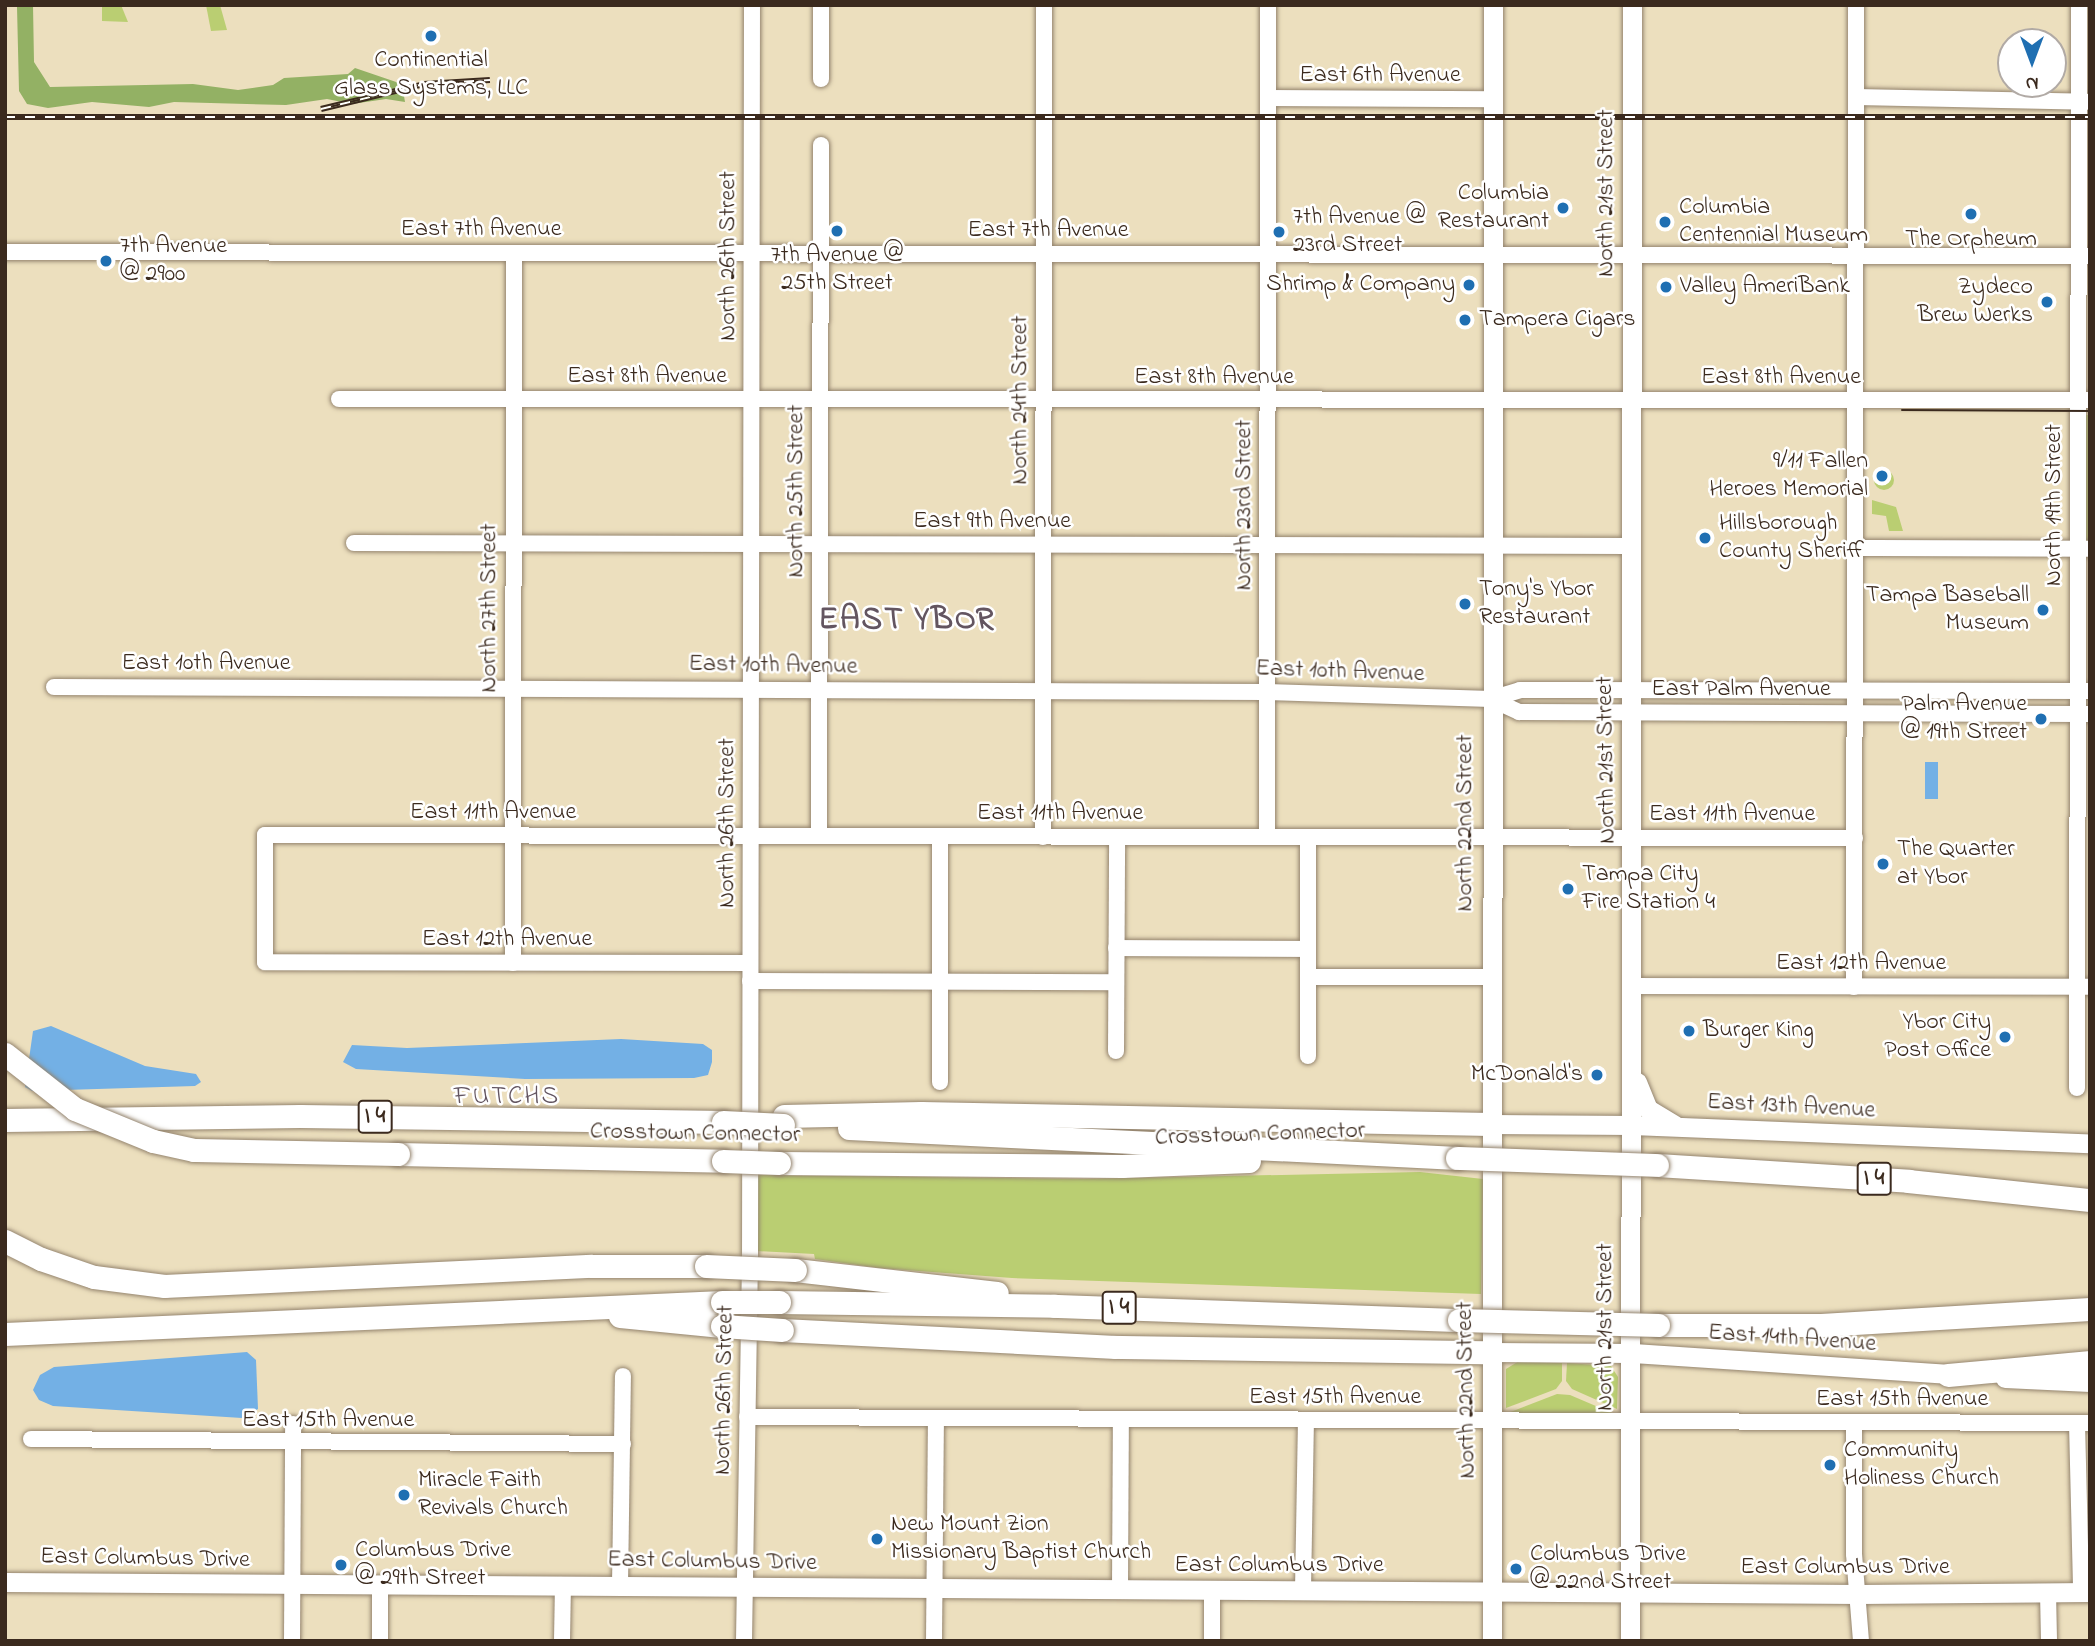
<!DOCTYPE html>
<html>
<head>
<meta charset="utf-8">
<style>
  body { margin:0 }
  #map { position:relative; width:2095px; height:1646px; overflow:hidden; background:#ecdfbe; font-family:"Indie Flower",sans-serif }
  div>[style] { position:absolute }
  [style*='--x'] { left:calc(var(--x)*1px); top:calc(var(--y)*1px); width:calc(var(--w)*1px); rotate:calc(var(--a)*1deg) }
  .green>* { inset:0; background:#bace72; transform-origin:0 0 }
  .round { border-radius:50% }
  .forest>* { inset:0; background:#93b164 }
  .water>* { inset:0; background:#73b0e5; transform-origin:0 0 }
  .roads { filter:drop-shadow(0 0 2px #94846e) drop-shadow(0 0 2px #94846e) }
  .minor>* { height:16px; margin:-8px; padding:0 8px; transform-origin:8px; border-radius:8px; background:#fff }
  .major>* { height:19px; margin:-9.5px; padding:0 9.5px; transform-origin:9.5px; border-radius:9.5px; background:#fff }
  .highway>* { height:23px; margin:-11.5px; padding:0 11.5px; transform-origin:11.5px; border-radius:11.5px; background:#fff }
  .tram>* { height:2px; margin:-1px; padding:0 1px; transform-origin:1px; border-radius:1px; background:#3b2a1e }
  .rail>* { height:6px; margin-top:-3px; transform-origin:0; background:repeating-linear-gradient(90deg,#fff 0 10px,#3b2a1e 0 20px); box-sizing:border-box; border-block:2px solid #3b2a1e }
  .bridges { filter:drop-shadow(0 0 2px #94846e) drop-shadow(0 0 2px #94846e) }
  .highway-bridge>* { height:23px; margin:-11.5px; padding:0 11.5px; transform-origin:11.5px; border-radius:11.5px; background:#fff }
  .dots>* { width:19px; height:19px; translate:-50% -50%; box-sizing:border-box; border:4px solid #fff; border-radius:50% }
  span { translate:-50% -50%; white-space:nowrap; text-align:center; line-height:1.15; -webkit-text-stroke:5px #fff; paint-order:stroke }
  .shield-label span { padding:2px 5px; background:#fff; border:2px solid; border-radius:5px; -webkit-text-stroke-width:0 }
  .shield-label { font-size:23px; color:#3b2a1e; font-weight:700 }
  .poi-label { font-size:24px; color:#3b2a1e }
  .right { translate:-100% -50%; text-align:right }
  .left { translate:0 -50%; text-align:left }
  .street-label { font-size:24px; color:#3b2a1e }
  .neighbourhood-label { font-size:26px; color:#635560; letter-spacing:2px }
  .district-label { font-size:32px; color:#635560; font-weight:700; letter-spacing:2px }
  .frame { position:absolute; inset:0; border:7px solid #3b2a1e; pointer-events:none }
  .north { position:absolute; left:1997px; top:28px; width:70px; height:70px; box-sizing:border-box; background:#fff; border:2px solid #b1aaa5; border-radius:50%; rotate:180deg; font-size:19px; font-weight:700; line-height:28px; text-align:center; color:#3b2a1e }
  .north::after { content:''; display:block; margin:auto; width:24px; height:32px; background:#1f6fb2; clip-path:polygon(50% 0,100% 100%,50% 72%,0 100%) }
</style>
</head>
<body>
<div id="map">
  <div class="green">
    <div style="clip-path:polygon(102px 5px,121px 5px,128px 22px,102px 21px)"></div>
    <div style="clip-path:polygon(206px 5px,220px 5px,227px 30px,211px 31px)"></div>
    <div style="left:2081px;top:415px;width:9px;height:131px"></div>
    <div class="round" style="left:1874px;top:470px;width:20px;height:20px"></div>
    <div style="clip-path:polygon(1872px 500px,1896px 507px,1903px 531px,1889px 531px,1886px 516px,1872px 514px)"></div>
    <div style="clip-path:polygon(1420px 1172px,1483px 1179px,1481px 1294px,1012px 1278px,879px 1268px,815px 1259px,814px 1254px,756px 1251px,757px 1175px,1086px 1179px)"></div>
    <div style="clip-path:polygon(1519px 1361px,1562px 1363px,1562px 1381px,1556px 1389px,1506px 1408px,1506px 1369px)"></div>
    <div style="clip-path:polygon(1567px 1363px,1611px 1366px,1618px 1377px,1617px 1409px,1572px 1389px,1566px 1381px)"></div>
    <div style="clip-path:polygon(1557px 1394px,1570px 1395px,1617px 1415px,1508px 1413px)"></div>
  </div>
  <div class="forest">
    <div style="clip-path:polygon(33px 5px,34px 62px,50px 87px,193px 84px,238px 90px,273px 85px,284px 78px,348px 74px,355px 68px,402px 84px,405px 102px,386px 99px,352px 104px,327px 99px,286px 105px,174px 102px,149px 107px,92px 102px,48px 108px,27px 104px,19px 91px,17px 7px)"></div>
  </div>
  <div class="water">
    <div style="left:1925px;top:762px;width:13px;height:37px"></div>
    <div style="clip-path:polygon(51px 1026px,145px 1066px,196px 1074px,201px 1082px,195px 1086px,32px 1091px,25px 1087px,33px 1031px)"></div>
    <div style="clip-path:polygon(621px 1039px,703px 1044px,712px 1050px,712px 1062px,708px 1075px,694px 1078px,525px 1079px,356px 1069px,343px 1062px,352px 1045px,407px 1048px)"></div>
    <div style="clip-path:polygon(247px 1352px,256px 1360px,258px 1409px,242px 1418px,53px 1406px,39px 1400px,33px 1390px,40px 1375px,54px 1367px)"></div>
  </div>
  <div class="roads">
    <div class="minor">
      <div style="--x:821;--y:79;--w:74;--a:-90"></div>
      <div style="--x:1856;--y:97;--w:231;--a:1.2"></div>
      <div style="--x:1268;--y:98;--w:225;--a:0.3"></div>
      <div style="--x:5;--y:252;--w:2085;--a:0.11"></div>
      <div style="--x:339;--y:399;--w:1751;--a:0.03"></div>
      <div style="--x:354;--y:543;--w:1277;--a:0.13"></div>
      <div style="--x:1855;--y:548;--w:235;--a:0.2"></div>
      <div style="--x:54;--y:687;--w:1213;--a:0.24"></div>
      <div style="--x:1267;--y:692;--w:224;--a:1.8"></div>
      <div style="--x:1491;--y:699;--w:30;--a:-17"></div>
      <div style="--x:1520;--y:690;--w:570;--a:0.1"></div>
      <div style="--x:1491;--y:699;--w:31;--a:25"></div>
      <div style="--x:1519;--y:712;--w:571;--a:0.2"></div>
      <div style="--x:819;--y:836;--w:691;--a:-89.83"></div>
      <div style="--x:1043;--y:837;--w:832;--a:-89.93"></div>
      <div style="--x:1267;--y:837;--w:832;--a:-89.93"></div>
      <div style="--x:1116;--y:948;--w:192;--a:0.3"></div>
      <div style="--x:513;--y:963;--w:710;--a:-89.92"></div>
      <div style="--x:750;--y:963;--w:485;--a:-179.9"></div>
      <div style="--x:265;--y:962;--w:127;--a:-90"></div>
      <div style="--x:265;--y:835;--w:1590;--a:0.11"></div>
      <div style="--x:1308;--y:977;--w:183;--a:0"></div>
      <div style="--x:750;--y:981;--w:366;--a:0.2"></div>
      <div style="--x:1633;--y:986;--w:457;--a:0.1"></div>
      <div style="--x:1854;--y:987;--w:982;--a:-89.88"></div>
      <div style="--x:1116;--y:1051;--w:214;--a:-89.7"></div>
      <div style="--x:1308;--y:1056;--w:219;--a:-90"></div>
      <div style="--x:940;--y:1082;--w:245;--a:-90"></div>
      <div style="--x:2077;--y:1088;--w:1083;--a:-89.89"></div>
      <div style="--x:747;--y:1417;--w:1343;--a:0.26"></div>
      <div style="--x:1854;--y:1422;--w:132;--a:90"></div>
      <div style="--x:1854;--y:1554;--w:87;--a:85.4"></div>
      <div style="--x:2077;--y:1423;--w:169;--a:88.6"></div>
      <div style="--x:31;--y:1439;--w:592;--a:0.48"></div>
      <div style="--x:380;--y:1585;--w:56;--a:90"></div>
      <div style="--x:620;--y:1586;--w:210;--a:-89.2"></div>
      <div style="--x:1120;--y:1589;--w:169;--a:-89.7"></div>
      <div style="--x:1212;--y:1590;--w:51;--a:90"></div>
      <div style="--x:1303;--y:1590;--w:170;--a:-89"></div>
      <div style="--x:2048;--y:1592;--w:49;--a:88.8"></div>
      <div style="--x:292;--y:1641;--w:217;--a:-89.7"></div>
      <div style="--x:562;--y:1641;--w:56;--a:-89"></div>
      <div style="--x:744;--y:1641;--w:370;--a:-89.1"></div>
      <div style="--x:750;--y:1271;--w:1266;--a:-89.91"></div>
      <div style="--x:934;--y:1641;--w:222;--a:-89.5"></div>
    </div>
    <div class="major">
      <div style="--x:1637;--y:1082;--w:29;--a:68"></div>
      <div style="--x:1648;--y:1109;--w:31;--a:31"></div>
      <div style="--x:1490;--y:1124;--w:142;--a:0.4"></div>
      <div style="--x:1632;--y:1125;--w:458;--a:2.3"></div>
      <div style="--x:1490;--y:1352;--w:143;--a:0.4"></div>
      <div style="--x:1633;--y:1353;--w:329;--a:3.8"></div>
      <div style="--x:2005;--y:1378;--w:85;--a:2.7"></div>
      <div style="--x:5;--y:1582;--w:1854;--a:0.37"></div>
      <div style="--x:1859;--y:1594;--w:231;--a:-0.5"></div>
      <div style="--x:1492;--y:1641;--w:1636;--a:-89.96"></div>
      <div style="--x:1630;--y:1641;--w:1636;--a:-89.93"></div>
    </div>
    <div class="highway">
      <div style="--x:784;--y:1116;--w:137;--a:-1.3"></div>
      <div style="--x:921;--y:1113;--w:569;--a:1.11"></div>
      <div style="--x:5;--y:1120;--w:295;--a:-0.8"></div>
      <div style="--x:300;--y:1116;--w:423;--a:0.8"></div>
      <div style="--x:849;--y:1128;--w:609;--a:2.82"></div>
      <div style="--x:398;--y:1154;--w:325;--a:1.2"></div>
      <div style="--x:779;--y:1163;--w:343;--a:0.5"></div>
      <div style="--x:1122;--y:1166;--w:127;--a:-2.3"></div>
      <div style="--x:1657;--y:1165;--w:252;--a:3.6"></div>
      <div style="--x:1908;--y:1181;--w:183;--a:6"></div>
      <div style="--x:5;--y:1241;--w:40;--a:26.6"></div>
      <div style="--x:41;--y:1259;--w:56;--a:18.8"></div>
      <div style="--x:94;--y:1277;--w:71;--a:7.3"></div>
      <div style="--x:164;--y:1286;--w:428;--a:-2.7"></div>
      <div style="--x:592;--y:1266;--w:114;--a:0"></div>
      <div style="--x:795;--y:1270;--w:203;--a:6.5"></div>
      <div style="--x:779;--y:1302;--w:276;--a:0.8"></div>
      <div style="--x:1055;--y:1306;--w:404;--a:2"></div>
      <div style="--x:620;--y:1316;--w:102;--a:5.6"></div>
      <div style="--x:1658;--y:1325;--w:163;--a:0"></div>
      <div style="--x:1821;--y:1325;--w:269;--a:-3.4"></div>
      <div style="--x:782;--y:1330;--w:334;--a:2.9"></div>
      <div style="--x:1116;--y:1347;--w:374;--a:0.8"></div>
      <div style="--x:5;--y:1334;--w:718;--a:-2.56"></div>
      <div style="--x:1948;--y:1375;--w:143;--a:-5.2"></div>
    </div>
  </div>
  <div class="tram">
    <div style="--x:1902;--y:410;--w:188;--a:0.3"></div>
  </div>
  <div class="rail">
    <div style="--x:321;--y:109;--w:106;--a:-13.6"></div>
    <div style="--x:424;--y:84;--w:66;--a:-3.5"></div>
    <div style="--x:5;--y:117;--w:2085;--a:0"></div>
  </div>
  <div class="bridges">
    <div class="highway-bridge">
      <div style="--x:5;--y:1054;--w:89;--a:38.2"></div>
      <div style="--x:75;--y:1109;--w:84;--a:22.3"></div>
      <div style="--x:153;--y:1141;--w:42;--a:12.4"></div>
      <div style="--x:194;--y:1150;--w:204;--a:1.1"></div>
      <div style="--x:723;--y:1122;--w:60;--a:2.9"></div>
      <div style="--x:1457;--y:1158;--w:200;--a:2"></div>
      <div style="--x:723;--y:1161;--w:56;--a:2"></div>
      <div style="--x:706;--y:1266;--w:89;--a:2.6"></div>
      <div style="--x:722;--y:1302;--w:57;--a:0"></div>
      <div style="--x:1459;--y:1320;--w:199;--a:1.4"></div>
      <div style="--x:722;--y:1326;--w:60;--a:3.8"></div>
    </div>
  </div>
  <div class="dots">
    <div style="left:431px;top:36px;background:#1f6fb2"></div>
    <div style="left:1563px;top:208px;background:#1f6fb2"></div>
    <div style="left:1971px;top:214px;background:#1f6fb2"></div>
    <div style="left:1665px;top:222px;background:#1f6fb2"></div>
    <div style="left:837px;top:231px;background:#1f6fb2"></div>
    <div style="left:1279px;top:232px;background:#1f6fb2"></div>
    <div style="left:106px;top:261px;background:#1f6fb2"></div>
    <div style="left:1469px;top:285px;background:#1f6fb2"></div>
    <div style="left:1666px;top:287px;background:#1f6fb2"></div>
    <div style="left:2047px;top:302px;background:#1f6fb2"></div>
    <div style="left:1465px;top:320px;background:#1f6fb2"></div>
    <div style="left:1882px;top:476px;background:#1f6fb2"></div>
    <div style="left:1705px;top:538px;background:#1f6fb2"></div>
    <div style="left:1465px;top:604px;background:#1f6fb2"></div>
    <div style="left:2043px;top:610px;background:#1f6fb2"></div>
    <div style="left:2041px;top:719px;background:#1f6fb2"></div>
    <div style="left:1883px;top:864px;background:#1f6fb2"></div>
    <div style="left:1568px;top:889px;background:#1f6fb2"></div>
    <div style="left:1689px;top:1031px;background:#1f6fb2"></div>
    <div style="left:2005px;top:1037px;background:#1f6fb2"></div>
    <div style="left:1597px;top:1075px;background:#1f6fb2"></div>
    <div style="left:1830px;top:1465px;background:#1f6fb2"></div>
    <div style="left:404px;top:1495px;background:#1f6fb2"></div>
    <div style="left:877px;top:1539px;background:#1f6fb2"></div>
    <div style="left:341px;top:1565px;background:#1f6fb2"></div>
    <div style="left:1516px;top:1569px;background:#1f6fb2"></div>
  </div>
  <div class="shield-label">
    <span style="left:375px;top:1117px">I 4</span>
    <span style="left:1874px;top:1179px">I 4</span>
    <span style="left:1119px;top:1308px">I 4</span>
  </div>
  <div class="poi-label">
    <span style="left:431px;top:75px">Continential<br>Glass Systems, LLC</span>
    <span class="right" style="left:1549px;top:208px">Columbia<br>Restaurant</span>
    <span class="left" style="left:1679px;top:222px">Columbia<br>Centennial Museum</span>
    <span class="left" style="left:1293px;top:232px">7th Avenue @<br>23rd Street</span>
    <span style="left:1971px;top:240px">The Orpheum</span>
    <span class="left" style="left:120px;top:261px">7th Avenue<br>@ 2900</span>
    <span style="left:837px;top:270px">7th Avenue @<br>25th Street</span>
    <span class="right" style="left:1455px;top:285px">Shrimp &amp; Company</span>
    <span class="left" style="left:1680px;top:287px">Valley AmeriBank</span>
    <span class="right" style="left:2033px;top:302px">Zydeco<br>Brew Werks</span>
    <span class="left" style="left:1479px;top:320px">Tampera Cigars</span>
    <span class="right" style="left:1868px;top:476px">9/11 Fallen<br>Heroes Memorial</span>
    <span class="left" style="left:1719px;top:538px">Hillsborough<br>County Sheriff</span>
    <span class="left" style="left:1479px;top:604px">Tony's Ybor<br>Restaurant</span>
    <span class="right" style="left:2029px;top:610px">Tampa Baseball<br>Museum</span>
    <span class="right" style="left:2027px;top:719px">Palm Avenue<br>@ 19th Street</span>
    <span class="left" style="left:1897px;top:864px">The Quarter<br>at Ybor</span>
    <span class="left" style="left:1582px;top:889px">Tampa City<br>Fire Station 4</span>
    <span class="right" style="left:1991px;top:1037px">Ybor City<br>Post Office</span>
    <span class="left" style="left:1703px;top:1031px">Burger King</span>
    <span class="right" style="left:1583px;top:1075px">McDonald's</span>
    <span class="left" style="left:1844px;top:1465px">Community<br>Holiness Church</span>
    <span class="left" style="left:418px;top:1495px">Miracle Faith<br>Revivals Church</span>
    <span class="left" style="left:891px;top:1539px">New Mount Zion<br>Missionary Baptist Church</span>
    <span class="left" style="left:355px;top:1565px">Columbus Drive<br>@ 29th Street</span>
    <span class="left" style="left:1530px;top:1569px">Columbus Drive<br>@ 22nd Street</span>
  </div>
  <div class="street-label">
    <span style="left:1380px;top:76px">East 6th Avenue</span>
    <span style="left:1607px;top:193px;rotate:-90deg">North 21st Street</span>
    <span style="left:481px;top:230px">East 7th Avenue</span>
    <span style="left:1048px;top:231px">East 7th Avenue</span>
    <span style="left:729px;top:256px;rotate:-90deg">North 26th Street</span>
    <span style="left:647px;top:377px">East 8th Avenue</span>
    <span style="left:1214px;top:378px">East 8th Avenue</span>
    <span style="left:1781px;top:378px">East 8th Avenue</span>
    <span style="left:1021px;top:400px;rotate:-90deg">North 24th Street</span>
    <span style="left:797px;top:491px;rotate:-90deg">North 25th Street</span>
    <span style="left:1245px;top:505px;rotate:-90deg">North 23rd Street</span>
    <span style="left:2055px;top:505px;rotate:-90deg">North 19th Street</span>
    <span style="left:992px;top:522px">East 9th Avenue</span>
    <span style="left:490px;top:608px;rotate:-90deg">North 27th Street</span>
    <span style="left:206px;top:664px">East 10th Avenue</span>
    <span style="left:773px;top:666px;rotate:1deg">East 10th Avenue</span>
    <span style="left:1340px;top:672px;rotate:2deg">East 10th Avenue</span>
    <span style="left:1741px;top:690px">East Palm Avenue</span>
    <span style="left:1607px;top:760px;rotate:-91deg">North 21st Street</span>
    <span style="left:493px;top:813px">East 11th Avenue</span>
    <span style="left:1060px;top:814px">East 11th Avenue</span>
    <span style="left:1732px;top:815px">East 11th Avenue</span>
    <span style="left:728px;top:823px;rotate:-90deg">North 26th Street</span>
    <span style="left:1466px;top:823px;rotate:-90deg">North 22nd Street</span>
    <span style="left:507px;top:940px">East 12th Avenue</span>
    <span style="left:1861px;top:964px">East 12th Avenue</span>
    <span style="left:1791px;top:1107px;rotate:3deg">East 13th Avenue</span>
    <span style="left:695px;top:1134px;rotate:1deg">Crosstown Connector</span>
    <span style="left:1260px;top:1135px;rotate:-2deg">Crosstown Connector</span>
    <span style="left:1606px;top:1327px;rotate:-90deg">North 21st Street</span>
    <span style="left:1792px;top:1339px;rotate:4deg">East 14th Avenue</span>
    <span style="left:725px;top:1390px;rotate:-89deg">North 26th Street</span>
    <span style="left:1467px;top:1390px;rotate:-91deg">North 22nd Street</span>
    <span style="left:1335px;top:1398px">East 15th Avenue</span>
    <span style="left:1902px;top:1400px">East 15th Avenue</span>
    <span style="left:328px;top:1421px">East 15th Avenue</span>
    <span style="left:145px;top:1559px;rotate:1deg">East Columbus Drive</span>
    <span style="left:712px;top:1562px;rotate:1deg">East Columbus Drive</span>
    <span style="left:1279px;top:1566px">East Columbus Drive</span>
    <span style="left:1845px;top:1568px">East Columbus Drive</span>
  </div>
  <div class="neighbourhood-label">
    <span style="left:507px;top:1098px">FUTCHS</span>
  </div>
  <div class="district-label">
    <span style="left:907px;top:621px">EAST YBOR</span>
  </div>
  <div class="frame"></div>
  <div class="north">N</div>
</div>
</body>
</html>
